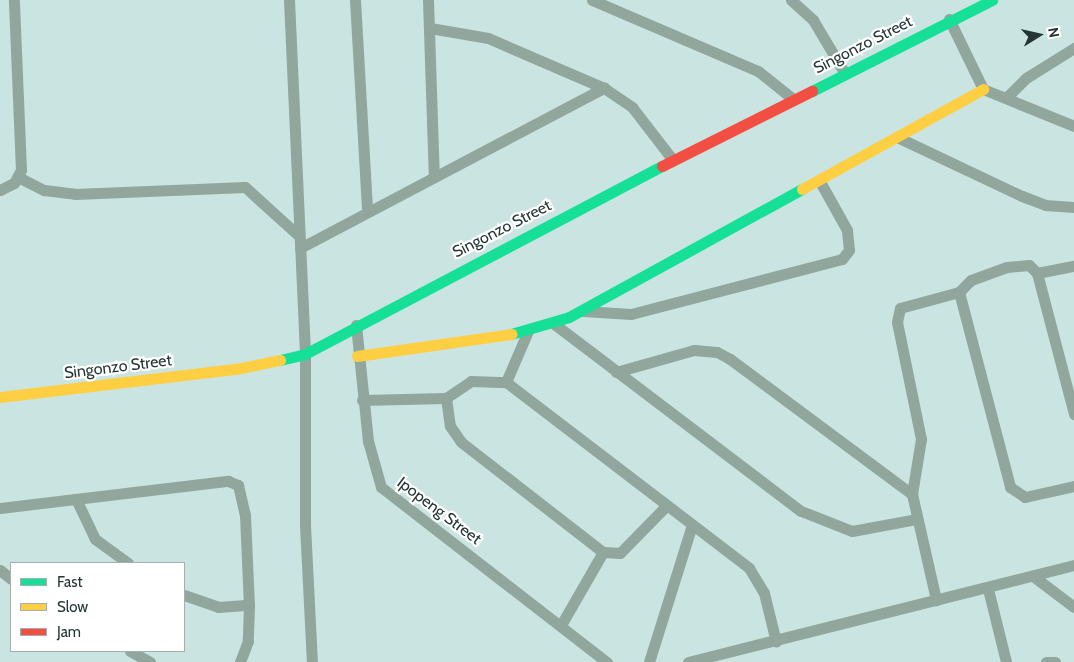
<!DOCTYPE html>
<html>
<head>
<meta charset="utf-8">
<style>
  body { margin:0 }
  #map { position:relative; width:1074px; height:662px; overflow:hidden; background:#cae4e2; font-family:Cabin,sans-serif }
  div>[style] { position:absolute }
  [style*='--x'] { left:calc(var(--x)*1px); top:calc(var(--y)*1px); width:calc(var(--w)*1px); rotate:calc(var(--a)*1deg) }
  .street>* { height:11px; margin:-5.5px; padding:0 5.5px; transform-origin:5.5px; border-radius:5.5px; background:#91a69d }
  .fast>* { height:11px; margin:-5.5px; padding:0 5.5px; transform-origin:5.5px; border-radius:5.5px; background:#16e098 }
  .slow>* { height:11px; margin:-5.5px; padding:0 5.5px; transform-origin:5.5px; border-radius:5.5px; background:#ffcf43 }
  .jam>* { height:11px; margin:-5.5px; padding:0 5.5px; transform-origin:5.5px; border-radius:5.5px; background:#f24e42 }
  span { translate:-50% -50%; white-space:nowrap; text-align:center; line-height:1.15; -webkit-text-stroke:4.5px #fff; paint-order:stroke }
  .street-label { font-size:16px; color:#233534 }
  .legend { position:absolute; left:10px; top:562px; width:175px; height:90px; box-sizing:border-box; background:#fff; border:1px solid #a7aeae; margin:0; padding:6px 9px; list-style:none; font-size:15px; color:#233534 }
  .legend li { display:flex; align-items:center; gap:10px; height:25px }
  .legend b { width:25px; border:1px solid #a7aeae }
  .north { position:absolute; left:1014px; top:10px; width:50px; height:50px; -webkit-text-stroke:4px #fff; paint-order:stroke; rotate:80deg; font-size:14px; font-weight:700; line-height:20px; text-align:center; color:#233534 }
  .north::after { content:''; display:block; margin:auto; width:18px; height:22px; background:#233534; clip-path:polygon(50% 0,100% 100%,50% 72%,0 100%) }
</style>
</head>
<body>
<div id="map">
  <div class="street">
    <div style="--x:289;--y:0;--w:354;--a:87.4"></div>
    <div style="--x:305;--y:354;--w:171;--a:90"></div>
    <div style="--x:305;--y:525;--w:137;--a:87.1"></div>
    <div style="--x:355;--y:0;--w:210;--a:86.7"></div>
    <div style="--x:428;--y:0;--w:177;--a:88.1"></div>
    <div style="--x:592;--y:0;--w:181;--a:23.2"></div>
    <div style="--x:758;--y:71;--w:45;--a:38.7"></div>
    <div style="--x:791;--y:0;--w:30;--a:42"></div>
    <div style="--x:813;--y:20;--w:61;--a:59.2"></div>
    <div style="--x:949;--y:19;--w:78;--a:64.1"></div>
    <div style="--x:983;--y:89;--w:98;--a:22.1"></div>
    <div style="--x:430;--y:28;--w:59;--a:9.8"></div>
    <div style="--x:488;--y:38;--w:126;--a:23.3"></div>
    <div style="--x:604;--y:88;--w:34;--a:34"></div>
    <div style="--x:632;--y:107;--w:67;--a:52.3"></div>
    <div style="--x:1007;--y:97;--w:27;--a:-45"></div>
    <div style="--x:1026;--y:78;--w:57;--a:-32"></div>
    <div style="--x:897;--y:137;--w:138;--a:25.3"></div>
    <div style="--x:1022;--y:196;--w:25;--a:21"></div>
    <div style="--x:1045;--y:205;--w:29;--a:4"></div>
    <div style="--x:18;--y:177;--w:29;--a:27"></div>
    <div style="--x:44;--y:190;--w:31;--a:7"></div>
    <div style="--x:75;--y:194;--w:170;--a:-2.4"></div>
    <div style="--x:245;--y:187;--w:73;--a:42.2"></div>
    <div style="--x:0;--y:190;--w:16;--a:-27"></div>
    <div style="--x:14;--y:183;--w:15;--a:-62"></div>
    <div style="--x:21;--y:170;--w:170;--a:-92.4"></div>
    <div style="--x:300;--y:248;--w:344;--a:-27.8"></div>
    <div style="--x:1037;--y:273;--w:146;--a:75.3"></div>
    <div style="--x:959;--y:292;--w:202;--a:75.3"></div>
    <div style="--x:1010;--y:487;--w:18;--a:34"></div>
    <div style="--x:1025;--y:497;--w:50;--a:-12.7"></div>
    <div style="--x:583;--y:311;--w:48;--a:3.6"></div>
    <div style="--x:631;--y:314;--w:218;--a:-14.6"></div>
    <div style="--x:842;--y:259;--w:11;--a:-52"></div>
    <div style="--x:849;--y:250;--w:20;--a:-96"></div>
    <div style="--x:847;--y:230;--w:57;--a:-119.2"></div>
    <div style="--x:553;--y:323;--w:311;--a:37.2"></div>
    <div style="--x:801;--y:511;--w:55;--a:21.4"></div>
    <div style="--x:852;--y:531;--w:65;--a:-10.6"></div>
    <div style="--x:356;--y:325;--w:117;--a:84.1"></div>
    <div style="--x:368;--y:441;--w:48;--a:74.2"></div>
    <div style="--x:381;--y:487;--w:286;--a:37.8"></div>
    <div style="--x:616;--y:372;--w:81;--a:-15.8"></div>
    <div style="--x:694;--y:350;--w:23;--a:5"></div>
    <div style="--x:717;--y:352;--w:15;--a:28"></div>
    <div style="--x:730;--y:359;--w:227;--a:36.6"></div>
    <div style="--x:912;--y:494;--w:109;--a:77.2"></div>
    <div style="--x:506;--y:382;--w:56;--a:-66.7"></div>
    <div style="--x:446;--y:398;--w:28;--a:82"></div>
    <div style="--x:450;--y:426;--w:19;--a:55"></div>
    <div style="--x:461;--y:442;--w:180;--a:37.8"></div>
    <div style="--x:603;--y:552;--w:17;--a:3"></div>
    <div style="--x:620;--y:553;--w:66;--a:-45.6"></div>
    <div style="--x:362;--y:400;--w:84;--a:-1.4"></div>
    <div style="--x:446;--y:398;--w:30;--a:-34"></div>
    <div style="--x:471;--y:381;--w:35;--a:2"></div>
    <div style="--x:506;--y:382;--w:306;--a:37.4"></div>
    <div style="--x:749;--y:568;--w:29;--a:59"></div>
    <div style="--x:764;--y:593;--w:50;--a:76.2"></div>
    <div style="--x:912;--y:494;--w:56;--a:-80.7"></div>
    <div style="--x:921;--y:439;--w:119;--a:-101.6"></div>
    <div style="--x:897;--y:322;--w:14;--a:-78"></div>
    <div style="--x:900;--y:308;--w:61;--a:-15.2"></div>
    <div style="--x:959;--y:292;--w:17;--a:-45"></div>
    <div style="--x:971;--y:280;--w:38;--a:-20"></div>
    <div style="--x:1007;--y:267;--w:22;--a:-5"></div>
    <div style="--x:1029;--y:265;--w:11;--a:45"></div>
    <div style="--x:1037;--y:273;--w:38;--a:-11"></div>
    <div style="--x:76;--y:499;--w:44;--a:64.6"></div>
    <div style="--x:95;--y:539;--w:41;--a:36"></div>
    <div style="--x:0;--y:508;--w:230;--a:-6.8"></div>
    <div style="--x:228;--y:481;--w:11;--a:22"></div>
    <div style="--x:238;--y:485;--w:31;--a:77"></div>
    <div style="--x:245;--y:515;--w:90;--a:87.5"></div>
    <div style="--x:249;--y:605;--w:36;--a:92"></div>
    <div style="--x:248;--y:641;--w:22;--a:111"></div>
    <div style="--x:0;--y:570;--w:14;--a:39"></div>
    <div style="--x:1033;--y:576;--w:51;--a:37.1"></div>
    <div style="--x:988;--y:589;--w:75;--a:76.1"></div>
    <div style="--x:184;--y:595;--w:36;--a:19"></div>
    <div style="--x:218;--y:607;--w:31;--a:-4"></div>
    <div style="--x:561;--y:625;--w:84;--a:-60.1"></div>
    <div style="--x:130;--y:651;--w:23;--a:29"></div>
    <div style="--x:649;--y:662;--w:144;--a:-72.6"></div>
    <div style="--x:688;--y:662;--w:398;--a:-14.1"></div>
    <div style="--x:1046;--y:662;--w:9;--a:0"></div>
  </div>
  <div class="fast">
    <div style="--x:812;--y:91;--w:202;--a:-26.8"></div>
    <div style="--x:511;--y:334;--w:60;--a:-16.3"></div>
    <div style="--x:569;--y:317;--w:266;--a:-28.8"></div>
    <div style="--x:280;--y:360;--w:26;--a:-13"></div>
    <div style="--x:305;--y:354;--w:403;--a:-27.8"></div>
  </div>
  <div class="slow">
    <div style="--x:802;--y:189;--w:207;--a:-28.9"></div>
    <div style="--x:357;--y:356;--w:156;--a:-8.1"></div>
    <div style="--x:0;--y:397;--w:238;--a:-6.8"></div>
    <div style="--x:236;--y:369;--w:45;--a:-11.6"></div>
  </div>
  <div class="jam">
    <div style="--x:662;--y:166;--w:168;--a:-26.6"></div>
  </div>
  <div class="street-label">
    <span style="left:863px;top:45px;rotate:-27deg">Singonzo Street</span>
    <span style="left:502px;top:229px;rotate:-27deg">Singonzo Street</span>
    <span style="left:118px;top:367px;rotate:-7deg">Singonzo Street</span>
    <span style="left:439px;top:511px;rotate:37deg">Ipopeng Street</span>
  </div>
  <ul class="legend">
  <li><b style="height:6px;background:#16e098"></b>Fast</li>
  <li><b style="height:6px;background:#ffcf43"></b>Slow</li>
  <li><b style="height:6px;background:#f24e42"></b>Jam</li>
  </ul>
  <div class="north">N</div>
</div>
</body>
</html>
